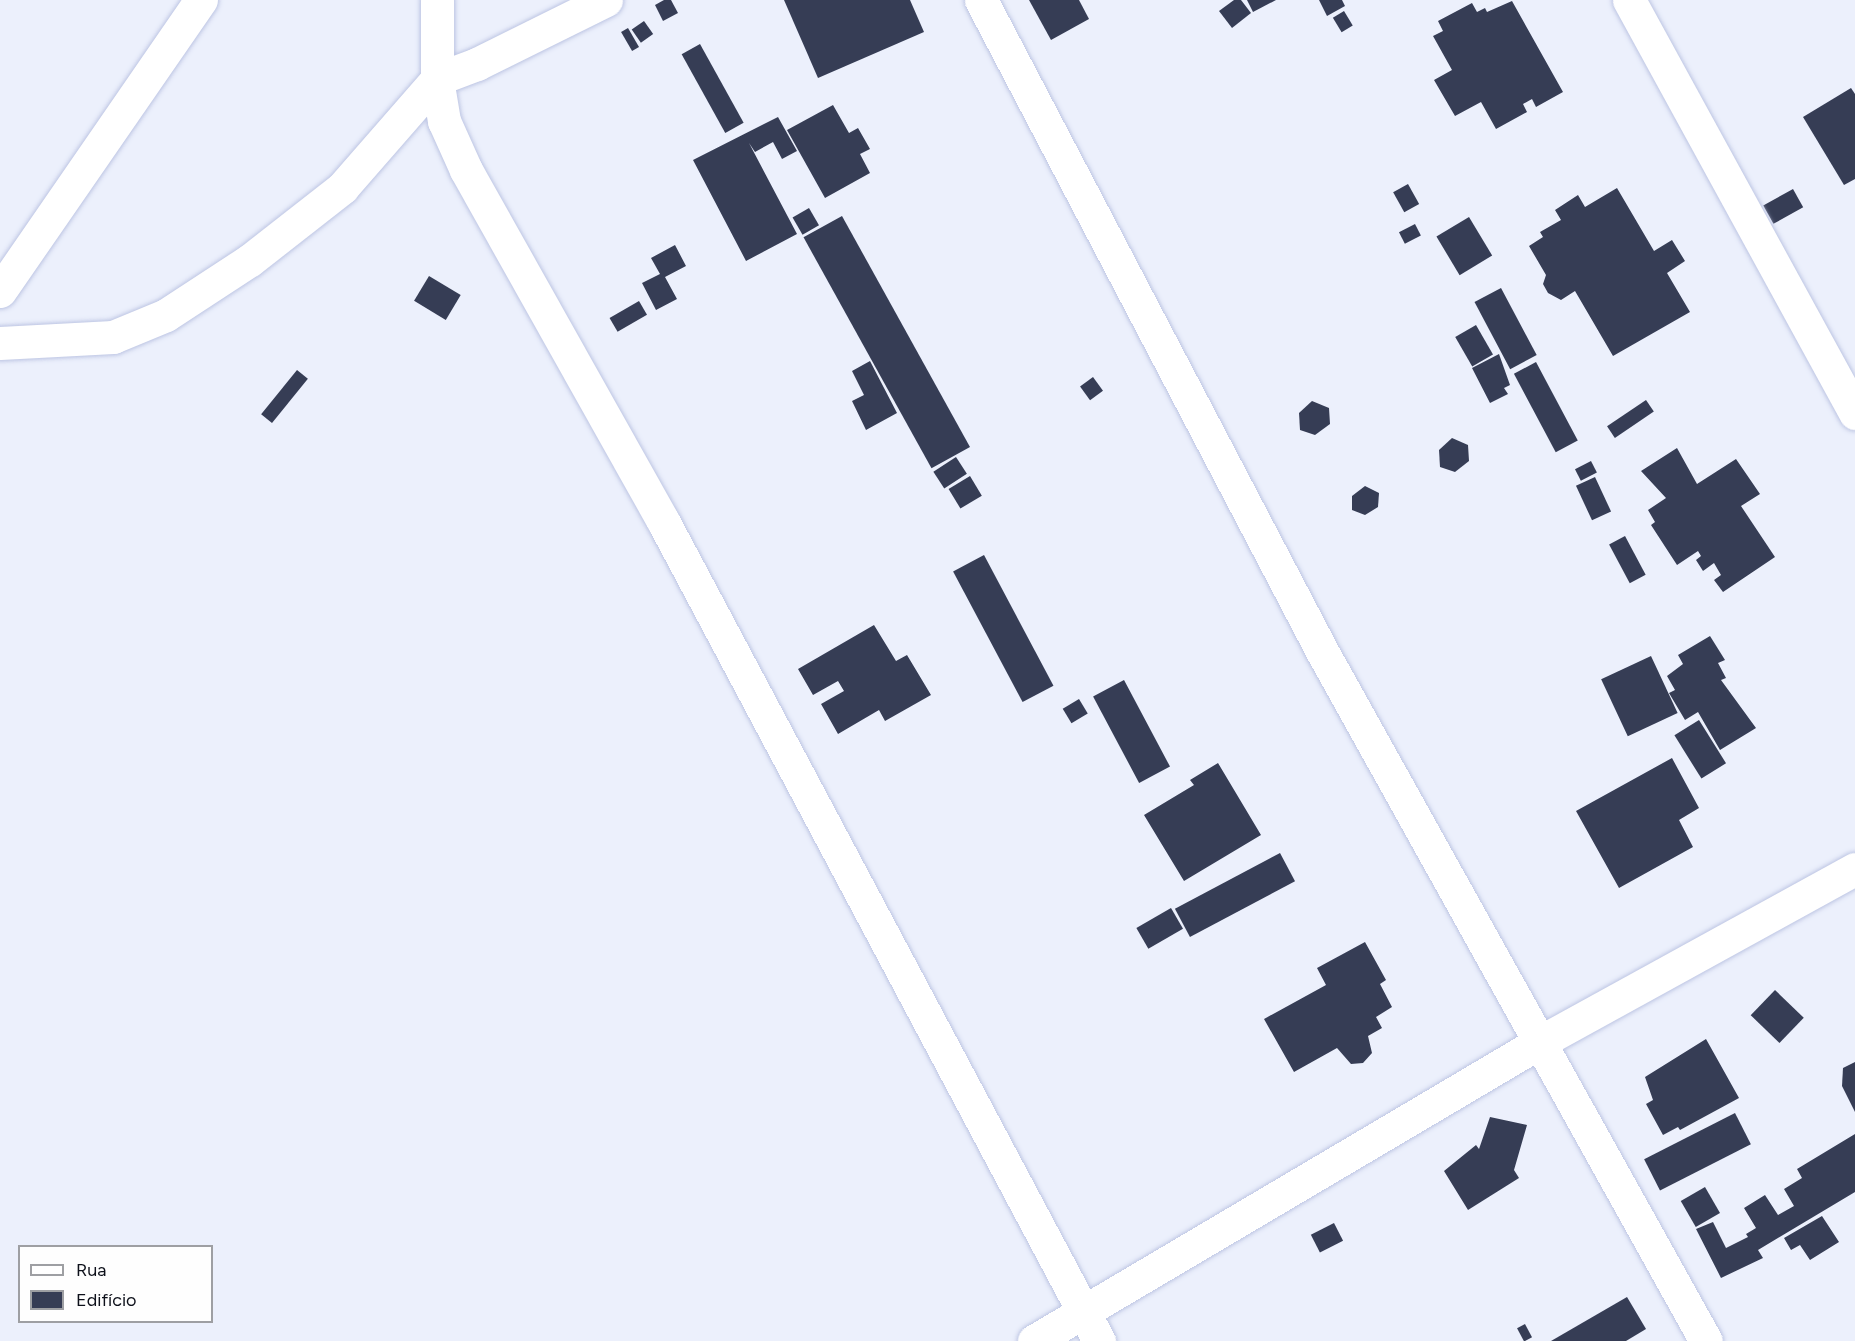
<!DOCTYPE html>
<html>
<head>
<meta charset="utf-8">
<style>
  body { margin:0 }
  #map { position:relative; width:1855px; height:1341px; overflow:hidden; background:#ecf0fc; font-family:Figtree,sans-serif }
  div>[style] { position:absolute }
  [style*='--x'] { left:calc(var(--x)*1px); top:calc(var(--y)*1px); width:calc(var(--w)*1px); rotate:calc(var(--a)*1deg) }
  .building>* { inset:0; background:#363d55; transform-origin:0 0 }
  .roads { filter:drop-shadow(0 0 2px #bdc5e3) drop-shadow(0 0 2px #bdc5e3) }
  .minor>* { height:33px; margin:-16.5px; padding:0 16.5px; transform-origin:16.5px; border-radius:16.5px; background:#fff }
  .primary>* { height:33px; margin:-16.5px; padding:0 16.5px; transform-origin:16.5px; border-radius:16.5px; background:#fff }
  span { translate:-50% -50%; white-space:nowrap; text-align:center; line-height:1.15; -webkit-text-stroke:6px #fefefe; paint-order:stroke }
  .legend { position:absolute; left:18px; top:1245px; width:195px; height:78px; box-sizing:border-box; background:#fefefe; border:2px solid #9e9fa3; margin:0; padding:8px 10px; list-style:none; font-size:18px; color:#0e111b }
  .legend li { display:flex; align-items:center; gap:12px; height:30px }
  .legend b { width:30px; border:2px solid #9e9fa3 }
</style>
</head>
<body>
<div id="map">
  <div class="building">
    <div style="clip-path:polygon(664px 0,671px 0,678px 13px,663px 21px,655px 5px)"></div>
    <div style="clip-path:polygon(784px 0,910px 0,924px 32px,818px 78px)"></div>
    <div style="clip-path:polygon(1029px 0,1079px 0,1089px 19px,1051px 40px)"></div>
    <div style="clip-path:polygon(1234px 0,1241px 0,1251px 13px,1232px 28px,1219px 11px)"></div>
    <div style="clip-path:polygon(1247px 0,1276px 0,1253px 12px)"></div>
    <div style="clip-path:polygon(1319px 0,1342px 0,1345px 6px,1327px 16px)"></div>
    <div style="clip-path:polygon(1512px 1px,1563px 92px,1536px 107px,1532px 99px,1523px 104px,1527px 112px,1496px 129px,1481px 102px,1455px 116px,1434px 80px,1452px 70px,1433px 36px,1443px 31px,1438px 21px,1472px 3px,1477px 12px,1485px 8px,1487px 12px)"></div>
    <div style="left:1344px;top:11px;width:17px;height:13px;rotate:59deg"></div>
    <div style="left:644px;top:21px;width:16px;height:15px;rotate:55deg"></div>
    <div style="left:628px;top:28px;width:22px;height:8px;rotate:60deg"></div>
    <div style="left:700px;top:44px;width:90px;height:21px;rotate:61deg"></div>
    <div style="clip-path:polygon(1851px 88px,1855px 94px,1855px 179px,1844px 185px,1803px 117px)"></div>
    <div style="clip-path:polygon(833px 105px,849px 133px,858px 128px,870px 149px,860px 154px,870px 173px,825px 198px,787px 130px)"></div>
    <div style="clip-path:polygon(778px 117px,797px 151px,782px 159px,773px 142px,755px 152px,749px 143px,797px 234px,746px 261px,693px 160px)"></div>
    <div style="left:1408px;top:184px;width:23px;height:17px;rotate:61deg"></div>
    <div style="clip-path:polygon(1617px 188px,1654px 251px,1672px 240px,1685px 261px,1667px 273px,1690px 312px,1613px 356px,1575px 291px,1561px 300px,1548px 293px,1543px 284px,1546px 275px,1529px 246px,1543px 237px,1540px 232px,1561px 220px,1555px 210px,1578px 195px,1585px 207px)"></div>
    <div style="left:1793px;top:189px;width:21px;height:34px;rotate:61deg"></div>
    <div style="left:809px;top:208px;width:20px;height:19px;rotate:60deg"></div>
    <div style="left:842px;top:216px;width:264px;height:44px;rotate:61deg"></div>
    <div style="left:1469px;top:217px;width:45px;height:38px;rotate:59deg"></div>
    <div style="left:1415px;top:224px;width:13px;height:18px;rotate:63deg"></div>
    <div style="clip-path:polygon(675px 245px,686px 266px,665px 277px,677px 299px,656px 310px,642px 283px,660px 274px,651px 258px)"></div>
    <div style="left:429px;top:276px;width:37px;height:29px;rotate:31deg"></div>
    <div style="left:1501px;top:288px;width:76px;height:30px;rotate:62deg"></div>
    <div style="left:639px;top:301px;width:16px;height:34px;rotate:60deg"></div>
    <div style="left:1476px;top:325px;width:34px;height:24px;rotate:60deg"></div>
    <div style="clip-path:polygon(1499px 354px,1510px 385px,1504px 388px,1508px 394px,1490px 403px,1472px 368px)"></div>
    <div style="clip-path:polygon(870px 361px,897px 413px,866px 430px,852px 401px,864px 395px,852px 371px)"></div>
    <div style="left:1536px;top:362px;width:89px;height:25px;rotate:62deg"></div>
    <div style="left:297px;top:370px;width:14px;height:57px;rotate:39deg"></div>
    <div style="left:1093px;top:377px;width:17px;height:16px;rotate:54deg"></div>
    <div style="left:1646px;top:400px;width:14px;height:47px;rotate:56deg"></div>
    <div style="clip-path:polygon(1312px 401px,1329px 408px,1330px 424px,1315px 435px,1300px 430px,1299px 413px)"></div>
    <div style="clip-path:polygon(1452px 438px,1468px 445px,1469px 461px,1455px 472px,1440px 467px,1439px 450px)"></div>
    <div style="clip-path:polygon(1677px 448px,1697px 484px,1736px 459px,1760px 494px,1741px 506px,1775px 557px,1723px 592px,1714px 580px,1721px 575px,1714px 563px,1703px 571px,1696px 560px,1701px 556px,1698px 551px,1677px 565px,1651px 525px,1655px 522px,1648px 510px,1666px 498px,1641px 471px)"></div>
    <div style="left:956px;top:457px;width:20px;height:27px;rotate:57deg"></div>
    <div style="left:1591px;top:461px;width:13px;height:18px;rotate:63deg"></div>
    <div style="left:970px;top:476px;width:23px;height:25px;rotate:59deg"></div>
    <div style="left:1595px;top:477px;width:38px;height:21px;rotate:65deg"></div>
    <div style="clip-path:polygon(1365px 486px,1379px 493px,1378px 507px,1365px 515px,1352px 510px,1352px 496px)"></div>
    <div style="left:1625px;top:536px;width:44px;height:18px;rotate:62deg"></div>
    <div style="left:984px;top:555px;width:148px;height:35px;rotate:62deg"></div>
    <div style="clip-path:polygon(874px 625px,896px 661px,907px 655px,931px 695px,885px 721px,879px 710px,838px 734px,821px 704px,844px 691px,838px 681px,813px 695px,798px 669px)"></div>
    <div style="clip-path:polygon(1710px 636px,1725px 660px,1718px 663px,1726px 678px,1721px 680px,1756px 728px,1720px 750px,1698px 712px,1685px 720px,1669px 693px,1675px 690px,1667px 676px,1683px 664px,1678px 655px)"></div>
    <div style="left:1651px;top:656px;width:63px;height:55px;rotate:65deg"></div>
    <div style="left:1124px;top:680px;width:98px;height:35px;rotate:62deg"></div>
    <div style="left:1079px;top:699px;width:17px;height:19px;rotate:59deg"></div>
    <div style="left:1699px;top:720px;width:51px;height:29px;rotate:58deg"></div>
    <div style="clip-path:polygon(1672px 758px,1699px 808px,1679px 820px,1693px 847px,1619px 888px,1576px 811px)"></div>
    <div style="clip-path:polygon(1218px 763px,1261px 835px,1184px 881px,1144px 815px,1194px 785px,1190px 780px)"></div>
    <div style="left:1280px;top:853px;width:32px;height:119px;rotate:62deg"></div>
    <div style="left:1171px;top:908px;width:24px;height:40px;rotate:60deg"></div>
    <div style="clip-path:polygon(1365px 942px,1386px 980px,1380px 984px,1392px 1007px,1376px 1017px,1382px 1028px,1368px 1036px,1372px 1053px,1363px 1063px,1351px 1064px,1337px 1048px,1294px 1072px,1264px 1019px,1326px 985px,1317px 968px)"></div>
    <div style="left:1775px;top:990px;width:40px;height:35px;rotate:44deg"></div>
    <div style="clip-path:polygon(1706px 1039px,1739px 1098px,1680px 1130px,1678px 1127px,1663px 1135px,1646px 1104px,1653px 1100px,1645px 1077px)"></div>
    <div style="clip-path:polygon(1855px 1062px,1855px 1112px,1842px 1086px,1843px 1068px)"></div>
    <div style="left:1735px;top:1113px;width:35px;height:102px;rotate:63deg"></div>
    <div style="clip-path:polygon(1490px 1117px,1527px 1125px,1514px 1170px,1519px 1178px,1468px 1210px,1444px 1171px,1476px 1145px,1479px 1149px)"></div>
    <div style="clip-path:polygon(1855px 1134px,1855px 1192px,1758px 1250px,1763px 1258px,1721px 1278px,1696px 1229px,1713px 1222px,1726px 1248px,1748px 1237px,1746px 1234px,1756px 1228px,1744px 1208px,1765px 1195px,1778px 1215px,1794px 1206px,1784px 1189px,1802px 1178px,1797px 1169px)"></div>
    <div style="left:1705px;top:1187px;width:30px;height:28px;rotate:60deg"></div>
    <div style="clip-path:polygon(1822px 1216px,1839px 1242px,1810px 1260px,1800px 1245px,1791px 1250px,1784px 1238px)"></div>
    <div style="left:1334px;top:1223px;width:20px;height:26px;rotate:63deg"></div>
    <div style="clip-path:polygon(1627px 1297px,1646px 1329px,1626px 1341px,1551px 1341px)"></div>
    <div style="left:1525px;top:1324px;width:15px;height:9px;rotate:62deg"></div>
  </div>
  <div class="roads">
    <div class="minor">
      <div style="--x:437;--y:0;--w:79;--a:90"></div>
      <div style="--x:437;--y:79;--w:43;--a:80.5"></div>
      <div style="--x:444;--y:121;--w:54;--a:65.8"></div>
      <div style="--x:466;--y:170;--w:403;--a:60.7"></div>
      <div style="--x:663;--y:521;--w:929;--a:62"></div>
      <div style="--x:981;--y:0;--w:737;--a:62.36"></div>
      <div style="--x:1323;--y:653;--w:787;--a:60.9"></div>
      <div style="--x:1629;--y:0;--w:471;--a:61.3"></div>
      <div style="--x:0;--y:343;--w:113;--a:-3"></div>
      <div style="--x:113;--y:337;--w:57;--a:-22.5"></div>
      <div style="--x:166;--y:315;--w:100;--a:-33.2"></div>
      <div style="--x:250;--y:260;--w:117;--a:-38"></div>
      <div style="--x:342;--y:188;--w:145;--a:-48.9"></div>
      <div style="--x:437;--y:79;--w:43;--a:-20.6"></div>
      <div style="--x:477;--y:64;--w:144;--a:-26.4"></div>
      <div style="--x:1034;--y:1341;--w:588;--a:-30.58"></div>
      <div style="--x:1540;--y:1042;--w:359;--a:-28.8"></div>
    </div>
    <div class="primary">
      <div style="--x:0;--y:291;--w:354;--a:-55.4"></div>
    </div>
  </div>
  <ul class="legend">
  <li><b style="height:8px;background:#fff"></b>Rua</li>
  <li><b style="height:16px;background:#363d55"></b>Edifício</li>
  </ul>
</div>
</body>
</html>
